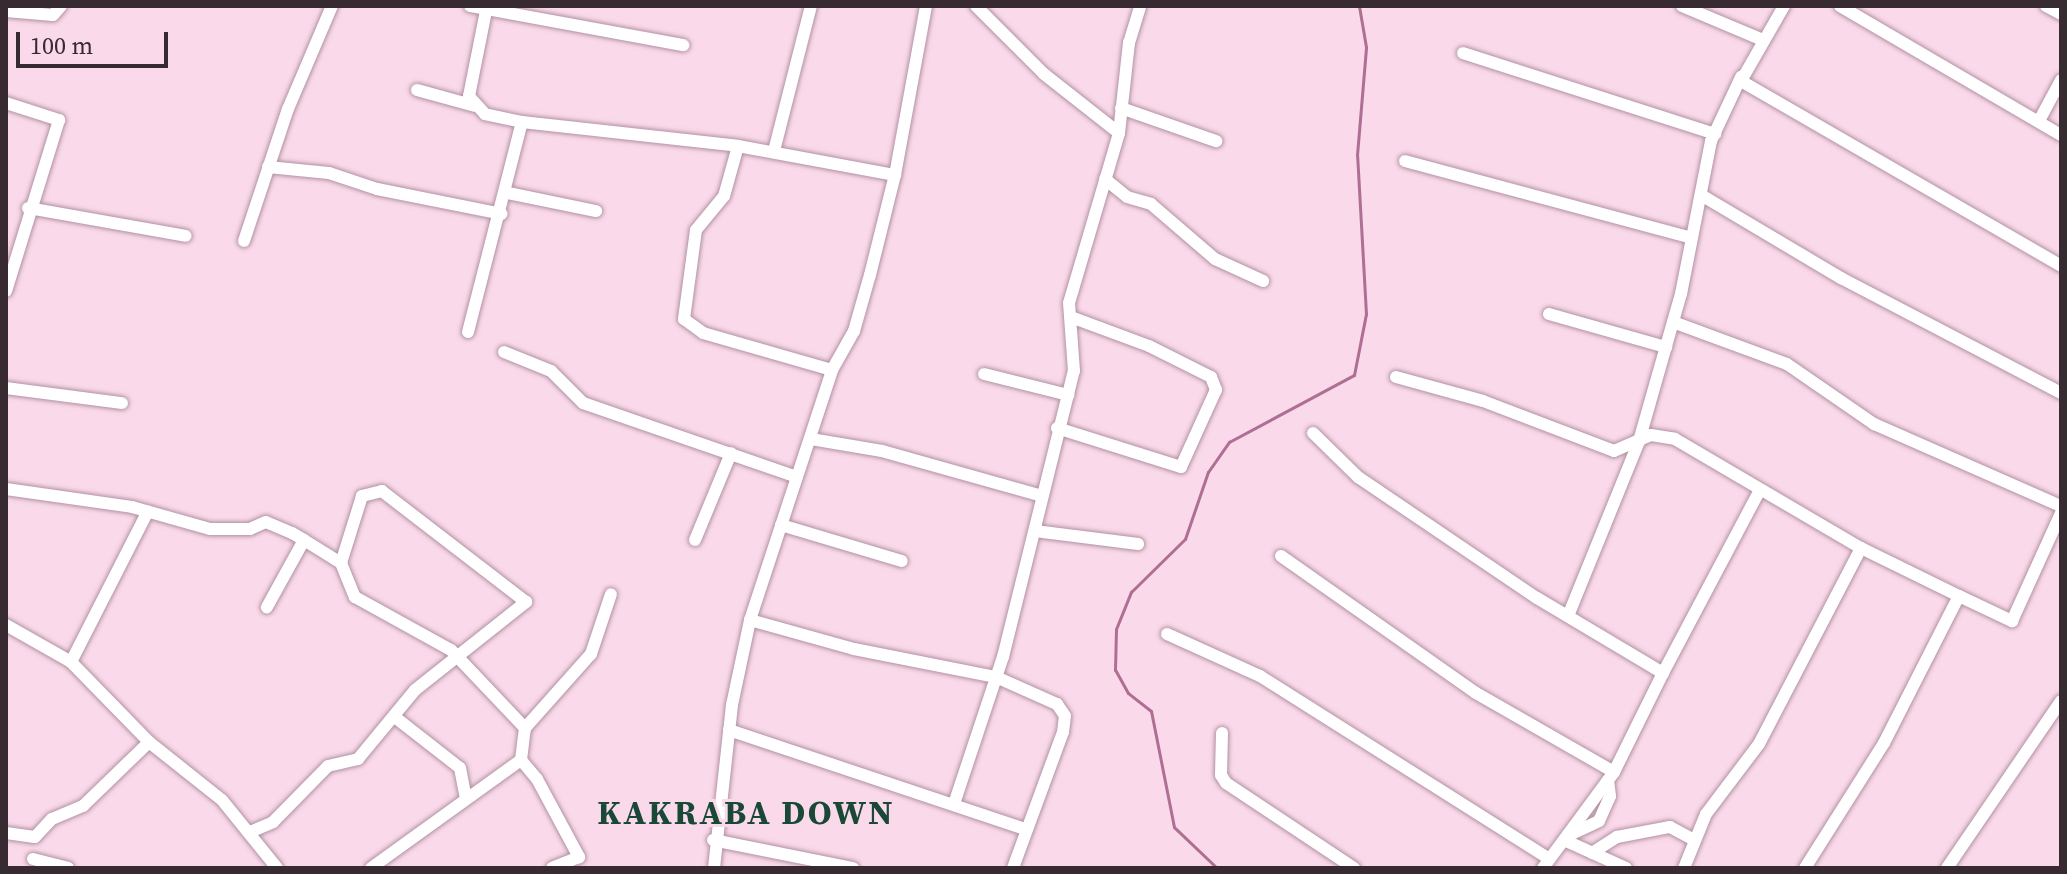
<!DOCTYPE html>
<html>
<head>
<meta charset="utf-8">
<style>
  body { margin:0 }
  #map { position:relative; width:2067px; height:874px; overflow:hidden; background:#fad9ea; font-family:"Source Serif 4",serif }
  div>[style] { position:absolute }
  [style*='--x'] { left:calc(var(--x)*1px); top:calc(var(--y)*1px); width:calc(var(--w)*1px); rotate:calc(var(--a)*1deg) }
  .stream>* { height:3px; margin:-1.5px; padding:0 1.5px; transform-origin:1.5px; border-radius:1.5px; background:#af6e93 }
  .roads { filter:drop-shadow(0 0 2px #b192a2) drop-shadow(0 0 2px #b192a2) }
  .minor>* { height:12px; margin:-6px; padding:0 6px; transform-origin:6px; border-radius:6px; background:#fff }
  span { translate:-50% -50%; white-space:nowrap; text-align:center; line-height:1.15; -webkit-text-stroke:6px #fad9ea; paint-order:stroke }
  .district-label { font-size:34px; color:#1a4836; font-weight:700; letter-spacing:2px }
  .frame { position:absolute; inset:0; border:8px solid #372a31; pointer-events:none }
  .scale { position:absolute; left:16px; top:32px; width:152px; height:36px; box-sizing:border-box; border:4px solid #372a31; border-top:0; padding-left:10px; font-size:24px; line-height:28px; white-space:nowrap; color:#372a31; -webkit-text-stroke:6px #fad9ea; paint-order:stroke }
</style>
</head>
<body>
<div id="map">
  <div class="stream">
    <div style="--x:1217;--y:868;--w:59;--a:-136.4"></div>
    <div style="--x:1174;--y:827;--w:118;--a:-101.2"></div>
    <div style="--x:1151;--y:711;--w:29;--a:-142"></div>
    <div style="--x:1128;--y:693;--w:26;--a:-119"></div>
    <div style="--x:1115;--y:670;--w:41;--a:-88.6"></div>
    <div style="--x:1116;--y:629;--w:40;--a:-68"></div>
    <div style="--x:1131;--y:592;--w:76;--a:-44.5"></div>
    <div style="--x:1185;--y:539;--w:71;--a:-71.1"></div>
    <div style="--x:1208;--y:472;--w:37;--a:-55"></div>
    <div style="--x:1229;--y:442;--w:142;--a:-28.2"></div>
    <div style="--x:1354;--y:375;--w:62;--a:-78.9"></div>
    <div style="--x:1366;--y:314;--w:159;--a:-93.2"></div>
    <div style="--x:1357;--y:155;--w:108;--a:-85.2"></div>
    <div style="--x:1366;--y:47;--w:42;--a:-99.7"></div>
  </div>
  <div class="roads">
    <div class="minor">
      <div style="--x:470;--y:6;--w:217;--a:10.4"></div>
      <div style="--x:976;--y:6;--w:96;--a:45"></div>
      <div style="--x:1044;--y:74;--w:95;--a:38.2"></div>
      <div style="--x:1682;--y:6;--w:88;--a:22.8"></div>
      <div style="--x:1784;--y:6;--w:86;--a:119.8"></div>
      <div style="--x:1741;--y:81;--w:370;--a:30"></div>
      <div style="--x:1840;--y:6;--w:256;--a:30.3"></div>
      <div style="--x:2046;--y:6;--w:17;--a:28"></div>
      <div style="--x:6;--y:11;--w:47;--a:4.9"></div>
      <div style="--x:53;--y:15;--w:12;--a:-48"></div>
      <div style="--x:1463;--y:53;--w:265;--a:17.8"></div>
      <div style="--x:417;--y:90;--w:60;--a:15.4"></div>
      <div style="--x:6;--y:103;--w:56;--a:17.8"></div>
      <div style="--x:59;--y:120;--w:179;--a:107.2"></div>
      <div style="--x:1121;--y:108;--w:101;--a:19.2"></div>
      <div style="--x:2040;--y:119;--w:44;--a:-61.7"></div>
      <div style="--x:522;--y:122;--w:217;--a:6.3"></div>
      <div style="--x:738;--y:146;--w:160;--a:10.5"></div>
      <div style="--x:738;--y:146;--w:52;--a:105.6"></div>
      <div style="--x:724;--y:196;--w:44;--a:129.5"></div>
      <div style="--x:696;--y:230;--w:90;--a:97.7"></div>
      <div style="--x:684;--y:319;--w:24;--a:36"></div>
      <div style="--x:703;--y:333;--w:134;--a:16"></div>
      <div style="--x:774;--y:151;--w:150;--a:-75.7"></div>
      <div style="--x:1405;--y:161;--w:297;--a:15"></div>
      <div style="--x:268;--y:167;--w:61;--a:5.6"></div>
      <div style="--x:329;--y:173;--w:51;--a:18.4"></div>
      <div style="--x:377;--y:189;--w:127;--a:11.3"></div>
      <div style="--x:1105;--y:179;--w:28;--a:39"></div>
      <div style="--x:1127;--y:197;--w:25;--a:16"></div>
      <div style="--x:1151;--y:204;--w:84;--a:40.7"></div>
      <div style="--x:1215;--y:259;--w:53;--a:24.6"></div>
      <div style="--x:508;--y:193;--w:90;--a:11.6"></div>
      <div style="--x:1701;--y:195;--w:163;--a:30.7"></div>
      <div style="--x:1841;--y:278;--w:248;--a:27.6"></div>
      <div style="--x:28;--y:208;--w:160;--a:10"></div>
      <div style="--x:244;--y:241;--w:139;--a:-71.6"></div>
      <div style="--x:288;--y:109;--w:112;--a:-66.9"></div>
      <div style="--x:1549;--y:314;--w:122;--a:15.8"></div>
      <div style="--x:1673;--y:322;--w:121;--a:20.2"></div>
      <div style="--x:1787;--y:364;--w:106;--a:34.6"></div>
      <div style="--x:1874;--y:424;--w:204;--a:23.7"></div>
      <div style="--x:468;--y:332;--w:217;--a:-75.6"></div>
      <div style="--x:522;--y:122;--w:38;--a:-168"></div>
      <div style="--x:485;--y:114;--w:24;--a:-132"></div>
      <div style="--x:469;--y:96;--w:92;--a:-78.7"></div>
      <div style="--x:504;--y:352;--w:51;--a:22"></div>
      <div style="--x:551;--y:371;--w:45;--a:45"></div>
      <div style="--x:583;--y:403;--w:226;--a:19.1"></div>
      <div style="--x:984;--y:374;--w:87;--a:14"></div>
      <div style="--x:1396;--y:377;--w:90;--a:15.4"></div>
      <div style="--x:1483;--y:401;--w:140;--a:20.9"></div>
      <div style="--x:1614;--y:451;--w:40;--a:-23.4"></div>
      <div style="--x:1651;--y:435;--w:24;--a:9"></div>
      <div style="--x:1675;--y:439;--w:216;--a:30.4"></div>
      <div style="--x:1861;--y:548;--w:109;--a:26.1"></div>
      <div style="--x:6;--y:388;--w:117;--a:7.4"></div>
      <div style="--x:1057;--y:428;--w:130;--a:17.5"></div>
      <div style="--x:1181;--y:467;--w:85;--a:-65.6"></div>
      <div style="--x:1216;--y:390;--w:14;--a:-111"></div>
      <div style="--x:1211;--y:377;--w:69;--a:-153.4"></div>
      <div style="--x:1149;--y:346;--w:83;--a:-159.6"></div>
      <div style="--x:1313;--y:433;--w:63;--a:44.4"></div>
      <div style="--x:1358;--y:477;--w:216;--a:34.1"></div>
      <div style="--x:1537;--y:598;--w:147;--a:30.8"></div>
      <div style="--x:1663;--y:673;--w:207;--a:-62.1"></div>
      <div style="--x:811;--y:439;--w:72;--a:9.6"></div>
      <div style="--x:882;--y:451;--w:166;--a:15.7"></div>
      <div style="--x:6;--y:489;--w:127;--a:8.1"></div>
      <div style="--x:132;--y:507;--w:81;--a:15.8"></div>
      <div style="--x:210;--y:529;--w:40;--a:0"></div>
      <div style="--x:250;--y:529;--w:17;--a:-24"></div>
      <div style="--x:266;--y:522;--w:28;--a:23"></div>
      <div style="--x:292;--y:533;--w:14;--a:30"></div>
      <div style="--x:304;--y:540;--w:77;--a:118.9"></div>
      <div style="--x:781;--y:525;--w:126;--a:16.6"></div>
      <div style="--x:1035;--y:531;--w:104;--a:7.2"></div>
      <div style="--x:304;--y:540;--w:44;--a:31.9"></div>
      <div style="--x:341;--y:563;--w:37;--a:68"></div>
      <div style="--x:355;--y:597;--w:110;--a:28.9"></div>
      <div style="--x:451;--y:650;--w:108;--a:46.5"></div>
      <div style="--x:695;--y:540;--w:94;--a:-67.5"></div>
      <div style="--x:1281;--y:556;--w:238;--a:35.1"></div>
      <div style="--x:1476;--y:693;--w:159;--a:29.8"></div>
      <div style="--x:1568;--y:616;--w:189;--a:-67.9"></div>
      <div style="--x:1639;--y:441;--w:153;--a:-74.1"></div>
      <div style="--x:1681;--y:294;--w:156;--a:-78.9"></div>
      <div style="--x:1711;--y:141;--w:71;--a:-64.9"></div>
      <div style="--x:750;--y:620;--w:108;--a:15.6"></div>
      <div style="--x:854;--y:649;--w:145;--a:11.2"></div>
      <div style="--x:996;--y:677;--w:67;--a:23.9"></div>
      <div style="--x:1057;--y:704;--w:14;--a:56"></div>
      <div style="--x:1065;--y:716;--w:16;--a:97"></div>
      <div style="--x:1063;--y:732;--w:145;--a:110.2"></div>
      <div style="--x:6;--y:625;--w:75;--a:29.6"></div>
      <div style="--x:71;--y:662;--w:112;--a:45.7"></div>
      <div style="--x:149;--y:742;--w:93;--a:38.5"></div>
      <div style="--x:222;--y:800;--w:87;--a:51"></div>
      <div style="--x:1167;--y:634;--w:102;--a:24.3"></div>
      <div style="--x:1260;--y:676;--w:342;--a:32.3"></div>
      <div style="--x:71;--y:662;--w:169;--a:-63"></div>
      <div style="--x:396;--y:718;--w:81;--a:38"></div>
      <div style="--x:460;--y:768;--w:31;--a:79"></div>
      <div style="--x:729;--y:730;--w:312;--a:18.5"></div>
      <div style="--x:1222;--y:733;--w:42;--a:91.4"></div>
      <div style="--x:1221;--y:775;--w:9;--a:58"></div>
      <div style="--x:1226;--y:783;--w:154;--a:33.6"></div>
      <div style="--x:521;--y:760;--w:32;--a:-83"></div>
      <div style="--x:525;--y:728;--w:99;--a:-48.3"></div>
      <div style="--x:591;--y:654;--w:63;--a:-71.6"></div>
      <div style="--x:954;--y:804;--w:155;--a:-71.6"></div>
      <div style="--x:1003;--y:657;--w:295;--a:-76.1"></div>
      <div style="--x:1074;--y:371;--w:68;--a:-94.2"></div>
      <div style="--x:1069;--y:303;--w:177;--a:-73.6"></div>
      <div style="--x:1119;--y:133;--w:91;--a:-83.7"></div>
      <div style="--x:1129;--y:43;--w:39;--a:-73"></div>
      <div style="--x:250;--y:832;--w:25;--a:-23"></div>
      <div style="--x:273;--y:822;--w:78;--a:-45.5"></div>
      <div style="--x:328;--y:766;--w:31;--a:-13"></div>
      <div style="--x:358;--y:759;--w:89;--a:-50.4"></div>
      <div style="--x:415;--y:690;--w:142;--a:-38.4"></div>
      <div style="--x:526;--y:602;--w:182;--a:-142.4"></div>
      <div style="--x:382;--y:491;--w:21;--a:166"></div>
      <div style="--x:362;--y:496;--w:70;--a:107.4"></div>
      <div style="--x:6;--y:833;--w:29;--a:8"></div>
      <div style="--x:35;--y:837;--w:25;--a:-47"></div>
      <div style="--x:52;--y:819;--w:34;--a:-23"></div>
      <div style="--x:83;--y:806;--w:92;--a:-44.1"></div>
      <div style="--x:1567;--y:836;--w:35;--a:-25"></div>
      <div style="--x:1599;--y:821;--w:27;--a:-66"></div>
      <div style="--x:1610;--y:796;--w:16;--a:-97"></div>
      <div style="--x:713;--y:840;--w:143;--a:11.3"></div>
      <div style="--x:1564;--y:840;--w:68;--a:24.3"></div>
      <div style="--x:1592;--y:853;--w:30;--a:-33"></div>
      <div style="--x:1617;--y:837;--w:54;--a:-10.7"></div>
      <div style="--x:1670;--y:827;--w:27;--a:28"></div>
      <div style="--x:33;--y:859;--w:36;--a:14"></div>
      <div style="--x:371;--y:868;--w:185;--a:-35.8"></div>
      <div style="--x:521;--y:760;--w:25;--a:50"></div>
      <div style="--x:537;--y:779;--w:89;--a:61.7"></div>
      <div style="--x:579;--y:857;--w:29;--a:158"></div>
      <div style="--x:714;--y:868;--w:164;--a:-83.7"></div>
      <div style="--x:732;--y:705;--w:87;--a:-78"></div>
      <div style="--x:750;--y:620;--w:263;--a:-71.8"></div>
      <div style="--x:832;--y:370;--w:45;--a:-60.6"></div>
      <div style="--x:854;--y:331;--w:58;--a:-74.1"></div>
      <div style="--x:870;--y:275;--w:103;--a:-76"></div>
      <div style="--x:895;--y:175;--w:172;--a:-79.6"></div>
      <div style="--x:1543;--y:868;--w:119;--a:-53.5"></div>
      <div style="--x:1614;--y:772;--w:110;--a:-63.7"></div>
      <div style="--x:1684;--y:868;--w:58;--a:-67.8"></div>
      <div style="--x:1706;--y:814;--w:88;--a:-52.9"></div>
      <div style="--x:1759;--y:744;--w:221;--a:-62.5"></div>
      <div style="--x:1805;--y:868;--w:148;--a:-57.7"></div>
      <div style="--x:1884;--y:743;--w:165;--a:-63"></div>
      <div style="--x:1959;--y:596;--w:59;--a:25.3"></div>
      <div style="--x:2012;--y:621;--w:119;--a:-65.6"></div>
      <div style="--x:1947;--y:868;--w:202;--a:-55.7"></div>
    </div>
  </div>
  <div class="district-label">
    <span style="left:746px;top:813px">KAKRABA DOWN</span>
  </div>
  <div class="frame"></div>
  <div class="scale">100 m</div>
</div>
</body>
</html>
